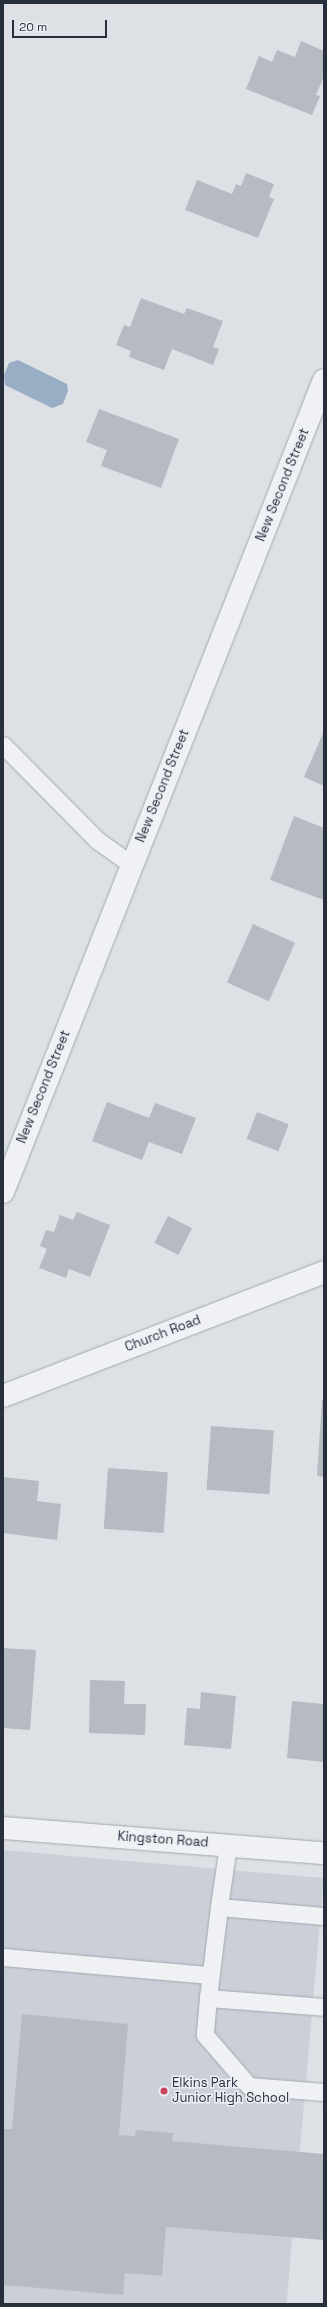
<!DOCTYPE html>
<html>
<head>
<meta charset="utf-8">
<style>
  body { margin:0 }
  #map { position:relative; width:327px; height:2307px; overflow:hidden; background:#dde1e6; font-family:"Space Grotesk",sans-serif }
  div>[style] { position:absolute }
  [style*='--x'] { left:calc(var(--x)*1px); top:calc(var(--y)*1px); width:calc(var(--w)*1px); rotate:calc(var(--a)*1deg) }
  .built>* { inset:0; background:#cbd0d8; transform-origin:0 0 }
  .water>* { inset:0; background:#99aec5 }
  .building>* { inset:0; background:#b5bac3; transform-origin:0 0 }
  .roads { filter:drop-shadow(0 0 1px #a3a8b0) drop-shadow(0 0 1px #a3a8b0) }
  .service>* { height:17px; margin:-8.5px; padding:0 8.5px; transform-origin:8.5px; border-radius:8.5px; background:#eff1f5 }
  .minor>* { height:22px; margin:-11px; padding:0 11px; transform-origin:11px; border-radius:11px; background:#eff1f5 }
  .tertiary>* { height:22px; margin:-11px; padding:0 11px; transform-origin:11px; border-radius:11px; background:#eff1f5 }
  .dots>* { width:11px; height:11px; translate:-50% -50%; box-sizing:border-box; border:2px solid #eceff4; border-radius:50% }
  span { translate:-50% -50%; white-space:nowrap; text-align:center; line-height:1.15; -webkit-text-stroke:3px #eceff4; paint-order:stroke }
  .street-label { font-size:13px; color:#272f3c }
  .poi-label { font-size:13px; color:#272f3c }
  .left { translate:0 -50%; text-align:left }
  .frame { position:absolute; inset:0; border:4px solid #272f3c; pointer-events:none }
  .scale { position:absolute; left:12px; top:20px; width:95px; height:18px; box-sizing:border-box; border:2px solid #272f3c; border-top:0; padding-left:5px; font-size:12px; line-height:14px; white-space:nowrap; color:#272f3c; -webkit-text-stroke:3px #eceff4; paint-order:stroke }
</style>
</head>
<body>
<div id="map">
  <div class="built">
    <div style="left:3px;top:1850px;width:322px;height:454px;rotate:5deg"></div>
  </div>
  <div class="water">
    <div style="clip-path:polygon(18px 360px,67px 384px,68px 391px,63px 404px,52px 408px,5px 385px,4px 375px,9px 363px)"></div>
  </div>
  <div class="building">
    <div style="clip-path:polygon(301px 41px,324px 51px,324px 76px,316px 95px,320px 96px,312px 115px,246px 89px,259px 56px,272px 62px,277px 50px,295px 57px)"></div>
    <div style="clip-path:polygon(246px 173px,274px 184px,269px 197px,274px 199px,258px 238px,185px 210px,197px 180px,232px 194px,236px 184px,241px 186px)"></div>
    <div style="clip-path:polygon(141px 298px,184px 314px,187px 308px,223px 321px,213px 347px,219px 349px,213px 365px,172px 349px,164px 370px,129px 357px,131px 351px,116px 345px,124px 325px,130px 327px)"></div>
    <div style="clip-path:polygon(99px 409px,179px 439px,161px 488px,101px 466px,107px 450px,86px 442px)"></div>
    <div style="clip-path:polygon(324px 731px,324px 786px,304px 777px)"></div>
    <div style="clip-path:polygon(294px 816px,324px 828px,324px 900px,270px 880px)"></div>
    <div style="left:253px;top:924px;width:46px;height:64px;rotate:24deg"></div>
    <div style="clip-path:polygon(107px 1102px,149px 1118px,155px 1103px,196px 1118px,182px 1154px,149px 1142px,142px 1160px,92px 1141px)"></div>
    <div style="left:257px;top:1112px;width:34px;height:29px;rotate:21deg"></div>
    <div style="clip-path:polygon(77px 1212px,110px 1225px,90px 1277px,69px 1269px,66px 1278px,39px 1268px,47px 1249px,40px 1246px,46px 1230px,54px 1232px,60px 1215px,73px 1220px)"></div>
    <div style="left:168px;top:1216px;width:27px;height:30px;rotate:27deg"></div>
    <div style="clip-path:polygon(322px 1400px,324px 1400px,324px 1477px,317px 1476px)"></div>
    <div style="left:211px;top:1426px;width:63px;height:64px;rotate:4deg"></div>
    <div style="left:108px;top:1468px;width:60px;height:61px;rotate:4deg"></div>
    <div style="clip-path:polygon(3px 1477px,39px 1481px,37px 1501px,61px 1504px,57px 1540px,3px 1533px)"></div>
    <div style="clip-path:polygon(3px 1648px,36px 1650px,30px 1730px,3px 1728px)"></div>
    <div style="clip-path:polygon(90px 1680px,125px 1681px,124px 1704px,146px 1704px,145px 1735px,89px 1733px)"></div>
    <div style="clip-path:polygon(201px 1692px,236px 1696px,231px 1749px,184px 1745px,187px 1708px,200px 1709px)"></div>
    <div style="clip-path:polygon(292px 1701px,324px 1704px,324px 1762px,287px 1758px)"></div>
    <div style="clip-path:polygon(22px 2014px,128px 2024px,119px 2135px,135px 2136px,136px 2130px,173px 2133px,172px 2141px,324px 2154px,324px 2240px,166px 2227px,162px 2276px,125px 2273px,123px 2295px,3px 2285px,3px 2129px,12px 2129px)"></div>
  </div>
  <div class="roads">
    <div class="service">
      <div style="--x:3;--y:745;--w:134;--a:45.3"></div>
      <div style="--x:97;--y:840;--w:43;--a:35.5"></div>
      <div style="--x:228;--y:1845;--w:63;--a:98.3"></div>
      <div style="--x:219;--y:1907;--w:105;--a:4.9"></div>
      <div style="--x:219;--y:1907;--w:92;--a:96.9"></div>
      <div style="--x:208;--y:1998;--w:116;--a:4.4"></div>
      <div style="--x:3;--y:1957;--w:208;--a:5"></div>
      <div style="--x:208;--y:1998;--w:37;--a:95"></div>
      <div style="--x:205;--y:2035;--w:67;--a:49.2"></div>
      <div style="--x:249;--y:2086;--w:75;--a:4.6"></div>
    </div>
    <div class="minor">
      <div style="--x:3;--y:1828;--w:322;--a:4.5"></div>
    </div>
    <div class="tertiary">
      <div style="--x:3;--y:1192;--w:873;--a:-68.43"></div>
      <div style="--x:3;--y:1396;--w:344;--a:-21.1"></div>
    </div>
  </div>
  <div class="dots">
    <div style="left:164px;top:2091px;background:#c74659"></div>
  </div>
  <div class="street-label">
    <span style="left:283px;top:485px;rotate:-68deg">New Second Street</span>
    <span style="left:163px;top:786px;rotate:-68deg">New Second Street</span>
    <span style="left:44px;top:1087px;rotate:-68deg">New Second Street</span>
    <span style="left:163px;top:1334px;rotate:-21deg">Church Road</span>
    <span style="left:163px;top:1840px;rotate:4deg">Kingston Road</span>
  </div>
  <div class="poi-label">
    <span class="left" style="left:172px;top:2091px">Elkins Park<br>Junior High School</span>
  </div>
  <div class="frame"></div>
  <div class="scale">20 m</div>
</div>
</body>
</html>
